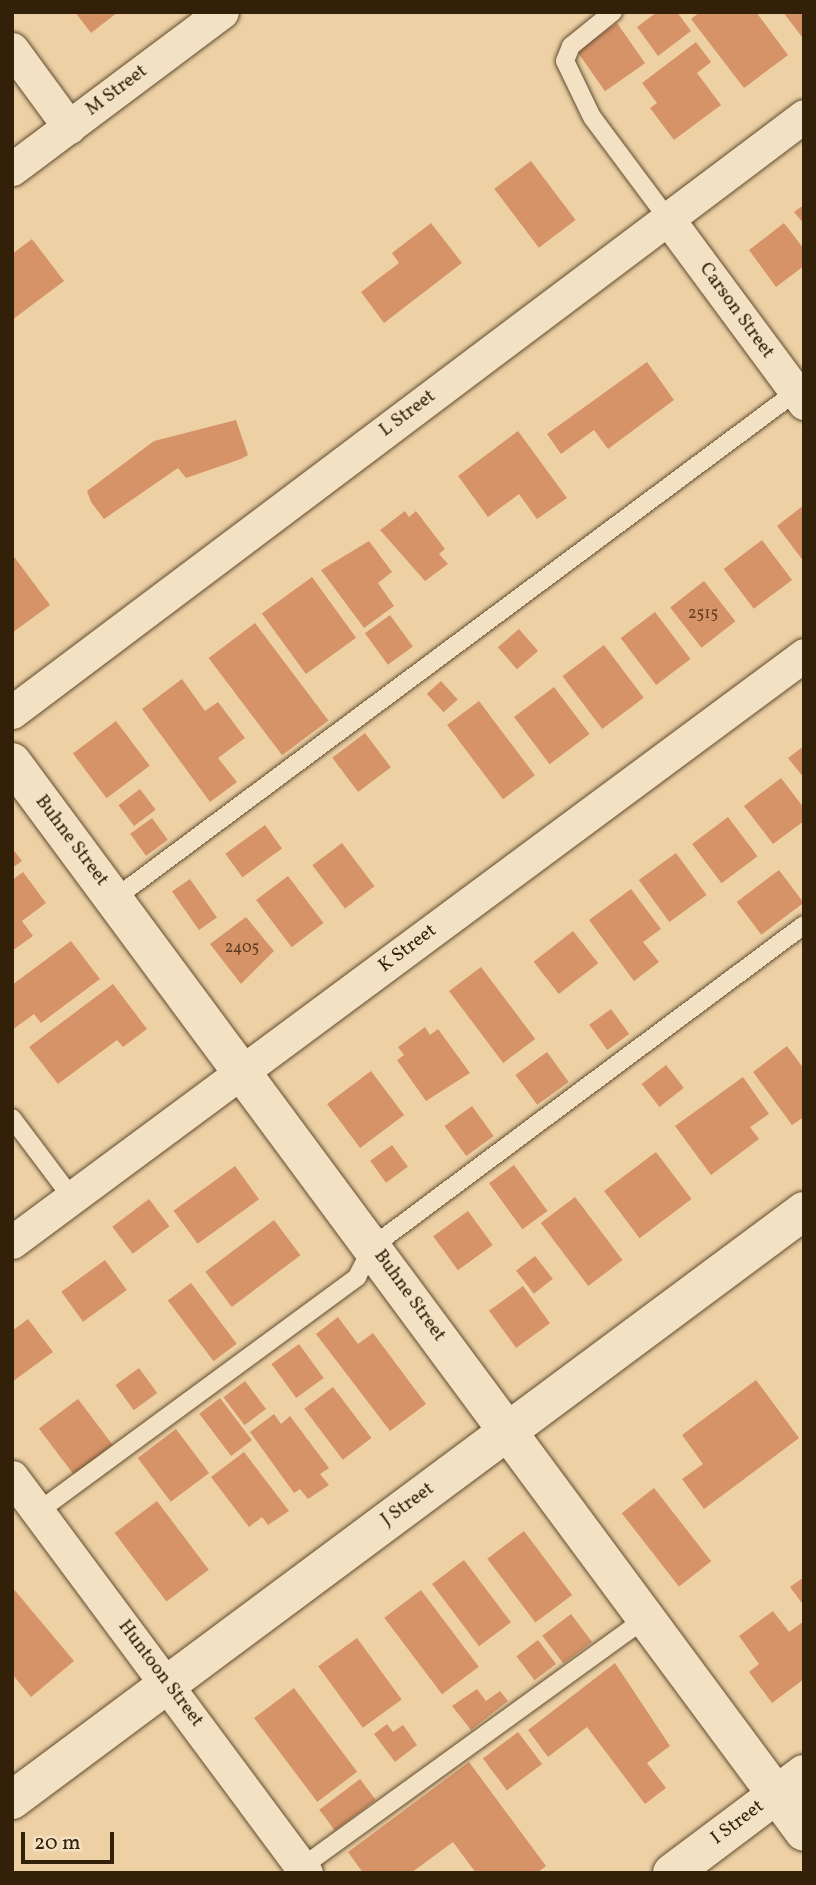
<!DOCTYPE html>
<html>
<head>
<meta charset="utf-8">
<style>
  body { margin:0 }
  #map { position:relative; width:816px; height:1885px; overflow:hidden; background:#edd1a5; font-family:Vollkorn,serif }
  div>[style] { position:absolute }
  [style*='--x'] { left:calc(var(--x)*1px); top:calc(var(--y)*1px); width:calc(var(--w)*1px); rotate:calc(var(--a)*1deg) }
  .building>* { inset:0; background:#d79368; transform-origin:0 0 }
  .roads { filter:drop-shadow(0 0 2px #624c30) drop-shadow(0 0 2px #624c30) }
  .service>* { height:18px; margin:-9px; padding:0 9px; transform-origin:9px; border-radius:9px; background:#f3e1c4 }
  .minor>* { height:33px; margin:-16.5px; padding:0 16.5px; transform-origin:16.5px; border-radius:16.5px; background:#f3e1c4 }
  .tertiary>* { height:38px; margin:-19px; padding:0 19px; transform-origin:19px; border-radius:19px; background:#f3e1c4 }
  .secondary>* { height:38px; margin:-19px; padding:0 19px; transform-origin:19px; border-radius:19px; background:#f3e1c4 }
  span { translate:-50% -50%; white-space:nowrap; text-align:center; line-height:1.15; -webkit-text-stroke:5px #f3e1c4; paint-order:stroke }
  .number-label { font-size:16px; color:#5c3d21 }
  .number-label span { -webkit-text-stroke-width:0 }
  .street-label { font-size:19px; color:#332009 }
  .frame { position:absolute; inset:0; border:14px solid #332009; pointer-events:none }
  .scale { position:absolute; left:21px; top:1832px; width:93px; height:32px; box-sizing:border-box; border:4px solid #332009; border-top:0; padding-left:9px; font-size:21px; line-height:24px; white-space:nowrap; color:#332009; -webkit-text-stroke:5px #f3e1c4; paint-order:stroke }
</style>
</head>
<body>
<div id="map">
  <div class="building">
    <div style="clip-path:polygon(75px 12px,118px 12px,91px 33px)"></div>
    <div style="clip-path:polygon(657px 12px,677px 12px,691px 31px,658px 56px,637px 27px)"></div>
    <div style="clip-path:polygon(700px 12px,756px 12px,788px 55px,744px 88px,691px 19px)"></div>
    <div style="clip-path:polygon(783px 12px,804px 12px,804px 35px,802px 37px)"></div>
    <div style="left:617px;top:23px;width:49px;height:49px;rotate:55deg"></div>
    <div style="clip-path:polygon(696px 42px,711px 62px,697px 73px,721px 105px,674px 140px,650px 108px,657px 103px,642px 83px)"></div>
    <div style="left:531px;top:161px;width:74px;height:46px;rotate:53deg"></div>
    <div style="clip-path:polygon(804px 205px,804px 224px,794px 212px)"></div>
    <div style="clip-path:polygon(431px 223px,462px 263px,384px 323px,361px 292px,399px 263px,392px 253px)"></div>
    <div style="clip-path:polygon(784px 223px,804px 249px,804px 266px,776px 287px,749px 250px)"></div>
    <div style="clip-path:polygon(32px 239px,64px 281px,12px 320px,12px 254px)"></div>
    <div style="clip-path:polygon(647px 362px,674px 400px,608px 449px,594px 430px,561px 454px,547px 434px)"></div>
    <div style="clip-path:polygon(236px 420px,248px 455px,241px 459px,186px 478px,178px 468px,104px 519px,91px 502px,87px 491px,154px 441px)"></div>
    <div style="clip-path:polygon(518px 431px,567px 498px,537px 519px,519px 494px,488px 517px,458px 476px)"></div>
    <div style="clip-path:polygon(804px 505px,804px 562px,777px 526px)"></div>
    <div style="clip-path:polygon(405px 511px,409px 517px,416px 511px,445px 549px,439px 554px,448px 564px,425px 581px,380px 530px)"></div>
    <div style="left:762px;top:540px;width:50px;height:48px;rotate:53deg"></div>
    <div style="clip-path:polygon(369px 541px,392px 572px,378px 583px,394px 606px,364px 628px,321px 570px)"></div>
    <div style="clip-path:polygon(12px 554px,50px 605px,12px 633px)"></div>
    <div style="left:312px;top:577px;width:75px;height:62px;rotate:54deg"></div>
    <div style="left:704px;top:581px;width:51px;height:43px;rotate:52deg"></div>
    <div style="left:655px;top:612px;width:59px;height:43px;rotate:53deg"></div>
    <div style="left:390px;top:615px;width:39px;height:31px;rotate:54deg"></div>
    <div style="left:255px;top:623px;width:122px;height:58px;rotate:53deg"></div>
    <div style="left:519px;top:629px;width:29px;height:28px;rotate:49deg"></div>
    <div style="left:604px;top:645px;width:66px;height:52px;rotate:53deg"></div>
    <div style="clip-path:polygon(182px 679px,205px 711px,218px 702px,245px 738px,218px 758px,237px 782px,210px 802px,142px 709px)"></div>
    <div style="left:441px;top:681px;width:25px;height:19px;rotate:48deg"></div>
    <div style="left:554px;top:687px;width:59px;height:50px;rotate:53deg"></div>
    <div style="left:479px;top:701px;width:93px;height:40px;rotate:53deg"></div>
    <div style="left:116px;top:721px;width:56px;height:54px;rotate:53deg"></div>
    <div style="left:365px;top:733px;width:43px;height:41px;rotate:53deg"></div>
    <div style="clip-path:polygon(804px 746px,804px 778px,788px 758px)"></div>
    <div style="clip-path:polygon(781px 778px,804px 808px,804px 821px,773px 844px,744px 806px)"></div>
    <div style="left:140px;top:789px;width:26px;height:27px;rotate:53deg"></div>
    <div style="left:728px;top:817px;width:49px;height:45px;rotate:53deg"></div>
    <div style="left:152px;top:818px;width:27px;height:27px;rotate:54deg"></div>
    <div style="left:265px;top:825px;width:29px;height:49px;rotate:54deg"></div>
    <div style="left:342px;top:843px;width:54px;height:37px;rotate:53deg"></div>
    <div style="clip-path:polygon(12px 848px,22px 861px,12px 868px)"></div>
    <div style="left:676px;top:853px;width:52px;height:46px;rotate:54deg"></div>
    <div style="left:779px;top:870px;width:41px;height:53px;rotate:53deg"></div>
    <div style="clip-path:polygon(23px 872px,46px 903px,22px 921px,33px 936px,12px 951px,12px 880px)"></div>
    <div style="left:288px;top:876px;width:59px;height:40px;rotate:53deg"></div>
    <div style="left:190px;top:879px;width:47px;height:22px;rotate:55deg"></div>
    <div style="clip-path:polygon(631px 889px,661px 929px,643px 942px,659px 962px,634px 981px,589px 920px)"></div>
    <div style="clip-path:polygon(246px 917px,274px 951px,241px 984px,210px 944px)"></div>
    <div style="left:573px;top:931px;width:41px;height:50px;rotate:52deg"></div>
    <div style="clip-path:polygon(71px 941px,100px 979px,41px 1023px,34px 1014px,12px 1030px,12px 985px)"></div>
    <div style="left:481px;top:967px;width:90px;height:40px;rotate:53deg"></div>
    <div style="clip-path:polygon(113px 984px,147px 1029px,123px 1047px,117px 1040px,58px 1084px,29px 1047px)"></div>
    <div style="left:611px;top:1009px;width:31px;height:27px;rotate:54deg"></div>
    <div style="clip-path:polygon(425px 1027px,430px 1035px,438px 1029px,470px 1073px,426px 1101px,397px 1060px,404px 1055px,398px 1047px)"></div>
    <div style="clip-path:polygon(787px 1046px,804px 1069px,804px 1117px,792px 1125px,753px 1072px)"></div>
    <div style="left:547px;top:1052px;width:37px;height:39px;rotate:54deg"></div>
    <div style="left:666px;top:1065px;width:29px;height:31px;rotate:52deg"></div>
    <div style="left:371px;top:1071px;width:55px;height:55px;rotate:53deg"></div>
    <div style="clip-path:polygon(743px 1077px,769px 1114px,750px 1127px,759px 1139px,711px 1175px,675px 1126px)"></div>
    <div style="left:472px;top:1106px;width:37px;height:34px;rotate:54deg"></div>
    <div style="left:392px;top:1145px;width:27px;height:27px;rotate:54deg"></div>
    <div style="left:656px;top:1152px;width:59px;height:65px;rotate:53deg"></div>
    <div style="left:514px;top:1165px;width:57px;height:31px;rotate:54deg"></div>
    <div style="left:235px;top:1166px;width:41px;height:76px;rotate:54deg"></div>
    <div style="left:575px;top:1197px;width:79px;height:43px;rotate:53deg"></div>
    <div style="left:149px;top:1199px;width:34px;height:46px;rotate:53deg"></div>
    <div style="left:468px;top:1211px;width:42px;height:43px;rotate:54deg"></div>
    <div style="left:274px;top:1220px;width:44px;height:86px;rotate:53deg"></div>
    <div style="left:535px;top:1256px;width:29px;height:24px;rotate:52deg"></div>
    <div style="left:105px;top:1260px;width:37px;height:54px;rotate:54deg"></div>
    <div style="left:191px;top:1283px;width:76px;height:29px;rotate:53deg"></div>
    <div style="left:523px;top:1286px;width:46px;height:42px;rotate:54deg"></div>
    <div style="clip-path:polygon(338px 1317px,358px 1344px,373px 1333px,426px 1404px,390px 1431px,316px 1334px)"></div>
    <div style="clip-path:polygon(28px 1319px,53px 1352px,12px 1382px,12px 1331px)"></div>
    <div style="left:299px;top:1344px;width:42px;height:34px;rotate:54deg"></div>
    <div style="left:139px;top:1368px;width:31px;height:29px;rotate:54deg"></div>
    <div style="clip-path:polygon(756px 1380px,799px 1438px,704px 1509px,682px 1479px,703px 1464px,682px 1435px)"></div>
    <div style="left:245px;top:1381px;width:35px;height:27px;rotate:53deg"></div>
    <div style="left:333px;top:1387px;width:64px;height:36px;rotate:53deg"></div>
    <div style="left:220px;top:1398px;width:53px;height:26px;rotate:53deg"></div>
    <div style="left:78px;top:1399px;width:59px;height:49px;rotate:53deg"></div>
    <div style="clip-path:polygon(274px 1414px,281px 1424px,290px 1416px,329px 1468px,320px 1474px,329px 1485px,308px 1499px,300px 1489px,294px 1493px,250px 1432px)"></div>
    <div style="left:176px;top:1429px;width:55px;height:48px;rotate:53deg"></div>
    <div style="clip-path:polygon(244px 1452px,289px 1511px,268px 1525px,262px 1517px,249px 1527px,211px 1477px)"></div>
    <div style="left:654px;top:1488px;width:93px;height:41px;rotate:52deg"></div>
    <div style="left:157px;top:1501px;width:86px;height:53px;rotate:53deg"></div>
    <div style="left:524px;top:1531px;width:80px;height:46px;rotate:53deg"></div>
    <div style="left:464px;top:1560px;width:78px;height:40px;rotate:53deg"></div>
    <div style="clip-path:polygon(804px 1577px,804px 1606px,790px 1587px)"></div>
    <div style="clip-path:polygon(12px 1587px,74px 1661px,31px 1697px,12px 1674px)"></div>
    <div style="left:421px;top:1590px;width:96px;height:46px;rotate:53deg"></div>
    <div style="clip-path:polygon(773px 1611px,789px 1632px,804px 1621px,804px 1679px,772px 1703px,749px 1672px,759px 1664px,739px 1636px)"></div>
    <div style="left:571px;top:1614px;width:35px;height:36px;rotate:53deg"></div>
    <div style="left:357px;top:1638px;width:76px;height:48px;rotate:54deg"></div>
    <div style="left:538px;top:1640px;width:30px;height:27px;rotate:53deg"></div>
    <div style="clip-path:polygon(615px 1663px,670px 1746px,647px 1763px,666px 1788px,645px 1804px,587px 1727px,548px 1757px,528px 1730px)"></div>
    <div style="left:294px;top:1688px;width:105px;height:50px;rotate:53deg"></div>
    <div style="clip-path:polygon(477px 1689px,486px 1701px,500px 1691px,508px 1701px,471px 1730px,452px 1706px)"></div>
    <div style="clip-path:polygon(387px 1724px,393px 1732px,403px 1725px,417px 1745px,395px 1762px,374px 1734px)"></div>
    <div style="left:518px;top:1732px;width:40px;height:44px;rotate:53deg"></div>
    <div style="clip-path:polygon(469px 1762px,546px 1866px,537px 1873px,476px 1873px,453px 1842px,411px 1873px,363px 1873px,348px 1852px)"></div>
    <div style="left:360px;top:1779px;width:26px;height:51px;rotate:53deg"></div>
  </div>
  <div class="roads">
    <div class="service">
      <div style="--x:613;--y:12;--w:54;--a:141"></div>
      <div style="--x:571;--y:46;--w:16;--a:112"></div>
      <div style="--x:565;--y:61;--w:62;--a:64.3"></div>
      <div style="--x:592;--y:117;--w:127;--a:53.3"></div>
      <div style="--x:114;--y:899;--w:856;--a:-36.64"></div>
      <div style="--x:12;--y:1118;--w:100;--a:53.1"></div>
      <div style="--x:39;--y:1511;--w:395;--a:-36.3"></div>
      <div style="--x:357;--y:1277;--w:35;--a:-63"></div>
      <div style="--x:373;--y:1246;--w:537;--a:-36.68"></div>
      <div style="--x:302;--y:1867;--w:425;--a:-35.9"></div>
    </div>
    <div class="minor">
      <div style="--x:12;--y:49;--w:97;--a:53.8"></div>
      <div style="--x:12;--y:169;--w:262;--a:-36.8"></div>
      <div style="--x:668;--y:219;--w:229;--a:53.5"></div>
      <div style="--x:12;--y:712;--w:991;--a:-36.96"></div>
      <div style="--x:12;--y:1242;--w:986;--a:-36.54"></div>
      <div style="--x:12;--y:1477;--w:493;--a:53.4"></div>
    </div>
    <div class="tertiary">
      <div style="--x:12;--y:762;--w:1331;--a:53.49"></div>
      <div style="--x:12;--y:1800;--w:987;--a:-36.64"></div>
    </div>
    <div class="secondary">
      <div style="--x:672;--y:1873;--w:165;--a:-36.9"></div>
    </div>
  </div>
  <div class="number-label">
    <span style="left:703px;top:614px">2515</span>
    <span style="left:242px;top:948px">2405</span>
  </div>
  <div class="street-label">
    <span style="left:117px;top:91px;rotate:-37deg">M Street</span>
    <span style="left:736px;top:311px;rotate:54deg">Carson Street</span>
    <span style="left:408px;top:414px;rotate:-37deg">L Street</span>
    <span style="left:71px;top:841px;rotate:53deg">Buhne Street</span>
    <span style="left:408px;top:949px;rotate:-37deg">K Street</span>
    <span style="left:409px;top:1296px;rotate:54deg">Buhne Street</span>
    <span style="left:408px;top:1505px;rotate:-36deg">J Street</span>
    <span style="left:160px;top:1674px;rotate:53deg">Huntoon Street</span>
    <span style="left:738px;top:1823px;rotate:-37deg">I Street</span>
  </div>
  <div class="frame"></div>
  <div class="scale">20 m</div>
</div>
</body>
</html>
